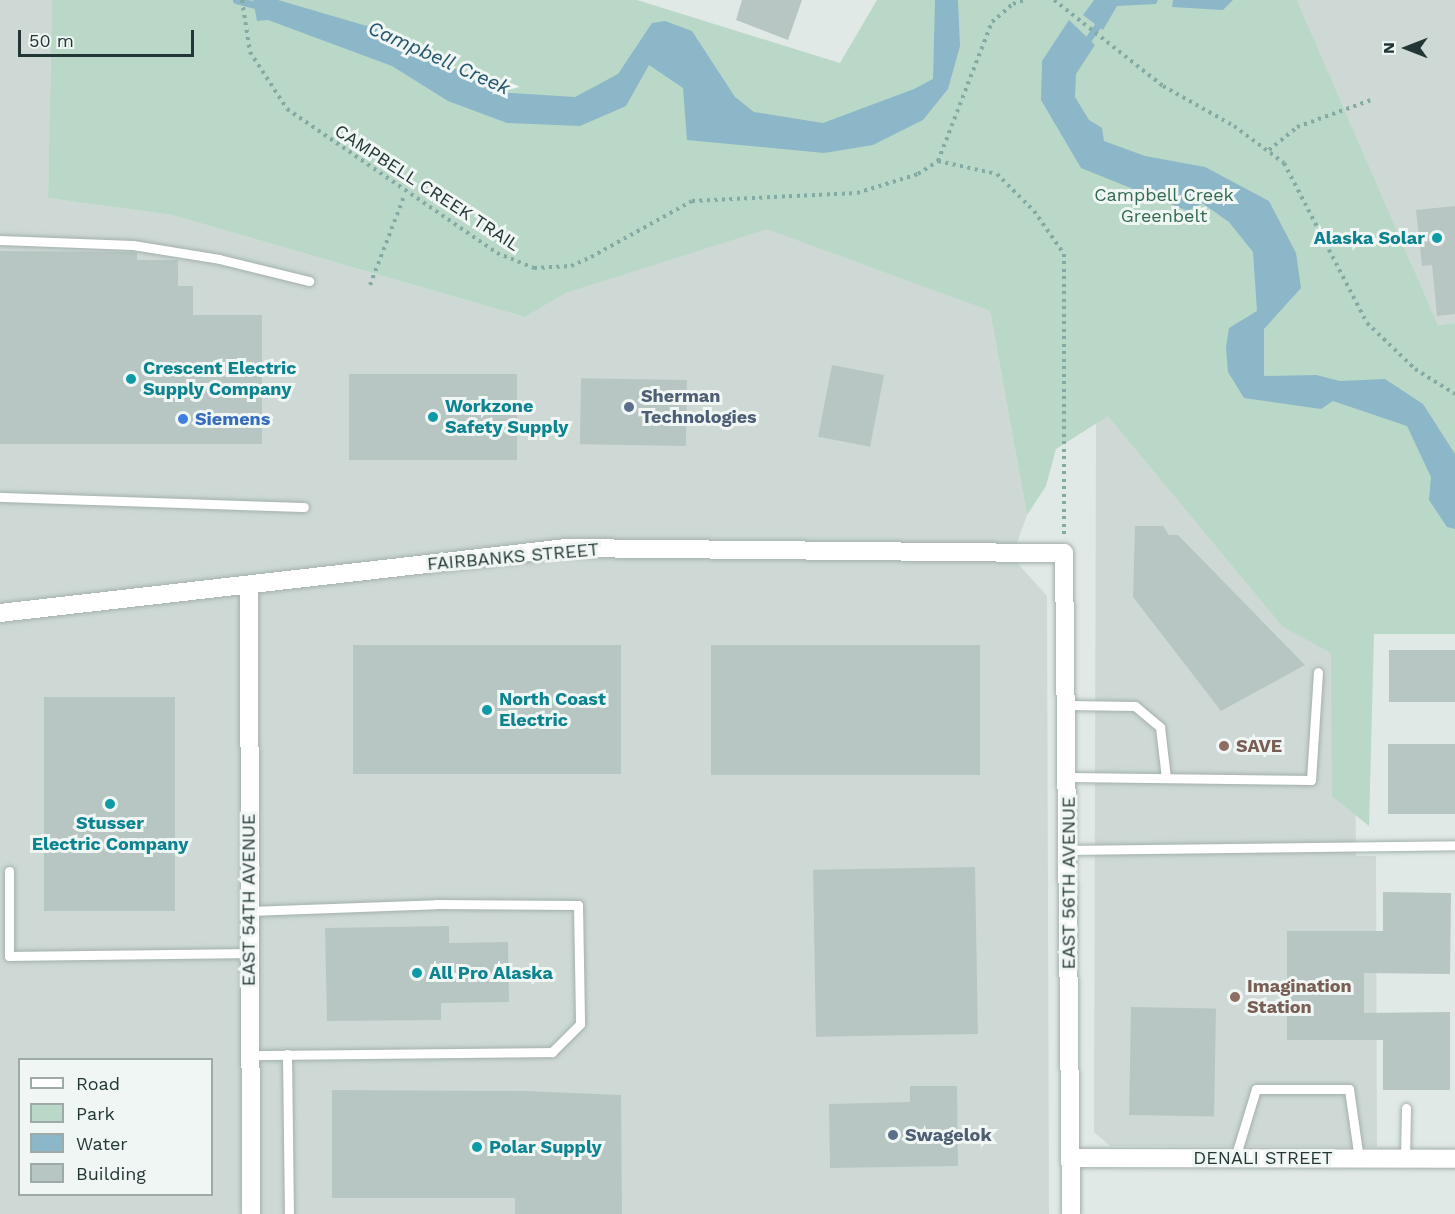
<!DOCTYPE html>
<html>
<head>
<meta charset="utf-8">
<style>
  body { margin:0 }
  #map { position:relative; width:1455px; height:1214px; overflow:hidden; background:#e0e9e6; font-family:"Work Sans",sans-serif }
  div>[style] { position:absolute }
  [style*='--x'] { left:calc(var(--x)*1px); top:calc(var(--y)*1px); width:calc(var(--w)*1px); rotate:calc(var(--a)*1deg) }
  .built>* { inset:0; background:#ced9d5 }
  .green>* { inset:0; background:#bad8c7 }
  .water>* { inset:0; background:#8cb7c9 }
  .stream>* { height:7px; margin:-3.5px; padding:0 3.5px; transform-origin:3.5px; border-radius:3.5px; background:#8cb7c9 }
  .building>* { inset:0; background:#b8c6c3; transform-origin:0 0 }
  .path>* { height:4px; margin-top:-2px; transform-origin:0; background:repeating-linear-gradient(90deg,#83aaa3 0 3px,transparent 0 7.5px) }
  .roads { filter:drop-shadow(0 0 2px #a3b0ad) drop-shadow(0 0 2px #a3b0ad) }
  .service>* { height:9px; margin:-4.5px; padding:0 4.5px; transform-origin:4.5px; border-radius:4.5px; background:#fff }
  .minor>* { height:18px; margin:-9px; padding:0 9px; transform-origin:9px; border-radius:9px; background:#fff }
  .dots>* { width:16px; height:16px; translate:-50% -50%; box-sizing:border-box; border:3px solid #f0f6f4; border-radius:50% }
  span { translate:-50% -50%; white-space:nowrap; text-align:center; line-height:1.15; -webkit-text-stroke:6px #f0f6f4; paint-order:stroke }
  .street-label { font-size:18px; color:#223735 }
  .park-label { font-size:18px; color:#316a50 }
  .culture-label { font-size:18px; color:#0d838f; font-weight:700 }
  .right { translate:-100% -50%; text-align:right }
  .left { translate:0 -50%; text-align:left }
  .service-label { font-size:18px; color:#4e5e75; font-weight:700 }
  .shop-label { font-size:18px; color:#366cbe; font-weight:700 }
  .education-label { font-size:18px; color:#785e54; font-weight:700 }
  .water-label { font-size:20px; color:#23556d; font-style:italic }
  .legend { position:absolute; left:18px; top:1058px; width:195px; height:138px; box-sizing:border-box; background:#f0f6f4; border:2px solid #9eaaa8; margin:0; padding:8px 10px; list-style:none; font-size:18px; color:#223735 }
  .legend li { display:flex; align-items:center; gap:12px; height:30px }
  .legend b { width:30px; border:2px solid #9eaaa8 }
  .north { position:absolute; left:1377px; top:18px; width:60px; height:60px; -webkit-text-stroke:4px #f0f6f4; paint-order:stroke; rotate:270deg; font-size:16px; font-weight:700; line-height:24px; text-align:center; color:#223735 }
  .north::after { content:''; display:block; margin:auto; width:21px; height:27px; background:#223735; clip-path:polygon(50% 0,100% 100%,50% 72%,0 100%) }
  .scale { position:absolute; left:18px; top:30px; width:176px; height:27px; box-sizing:border-box; border:3px solid #223735; border-top:0; padding-left:8px; font-size:18px; line-height:21px; white-space:nowrap; color:#223735; -webkit-text-stroke:4px #f0f6f4; paint-order:stroke }
</style>
</head>
<body>
<div id="map">
  <div class="built">
    <div style="clip-path:polygon(evenodd,0 0,52px 0,48px 198px,172px 215px,525px 317px,566px 293px,767px 228px,990px 311px,1027px 515px,1012px 557px,1047px 596px,1049px 1214px,0 1214px,0 0,20px 1060px,212px 1060px,212px 1194px,20px 1194px,20px 1060px)"></div>
    <div style="clip-path:polygon(1297px 0,1455px 0,1455px 323px,1438px 325px)"></div>
    <div style="clip-path:polygon(1117px 410px,1354px 635px,1356px 856px,1376px 856px,1377px 1147px,1110px 1146px,1094px 1132px,1096px 423px)"></div>
  </div>
  <div class="green">
    <div style="clip-path:polygon(52px 0,637px 0,840px 63px,877px 0,1297px 0,1438px 325px,1455px 323px,1455px 634px,1374px 634px,1369px 826px,1332px 796px,1331px 653px,1283px 627px,1108px 416px,1056px 449px,1046px 486px,1027px 515px,990px 311px,767px 229px,566px 293px,525px 317px,172px 215px,48px 198px)"></div>
  </div>
  <div class="water">
    <div style="clip-path:polygon(253px 0,278px 0,401px 36px,495px 92px,575px 97px,618px 74px,652px 23px,665px 21px,692px 31px,735px 97px,754px 112px,823px 123px,914px 89px,933px 79px,935px 0,958px 0,960px 46px,948px 89px,923px 120px,873px 145px,824px 153px,687px 140px,683px 88px,649px 65px,626px 106px,580px 126px,507px 123px,448px 101px,392px 66px,268px 20px,257px 21px)"></div>
    <div style="clip-path:polygon(1094px 0,1158px 0,1156px 4px,1117px 6px,1103px 30px,1083px 15px)"></div>
    <div style="clip-path:polygon(1173px 0,1233px 0,1223px 10px,1172px 7px)"></div>
    <div style="clip-path:polygon(1069px 20px,1095px 45px,1076px 74px,1075px 97px,1089px 120px,1102px 128px,1104px 141px,1145px 156px,1205px 167px,1269px 201px,1296px 253px,1301px 288px,1264px 329px,1264px 376px,1316px 375px,1340px 381px,1385px 379px,1423px 404px,1455px 454px,1455px 529px,1447px 527px,1429px 500px,1431px 477px,1407px 426px,1333px 401px,1321px 409px,1244px 398px,1228px 372px,1226px 347px,1229px 328px,1257px 311px,1253px 252px,1229px 222px,1202px 203px,1188px 211px,1081px 168px,1041px 100px,1042px 61px)"></div>
  </div>
  <div class="stream">
    <div style="--x:236;--y:0;--w:27;--a:15"></div>
    <div style="--x:1084;--y:45;--w:32;--a:-55"></div>
  </div>
  <div class="building">
    <div style="clip-path:polygon(742px 0,802px 0,788px 40px,736px 20px)"></div>
    <div style="clip-path:polygon(1455px 206px,1455px 314px,1437px 316px,1432px 265px,1422px 266px,1416px 210px)"></div>
    <div style="clip-path:polygon(0 251px,132px 252px,137px 253px,137px 260px,178px 260px,178px 286px,193px 286px,193px 315px,262px 315px,262px 444px,0 444px)"></div>
    <div style="left:832px;top:365px;width:53px;height:73px;rotate:11deg"></div>
    <div style="left:349px;top:374px;width:168px;height:86px"></div>
    <div style="left:687px;top:380px;width:66px;height:106px;rotate:91deg"></div>
    <div style="clip-path:polygon(1135px 526px,1163px 526px,1169px 535px,1178px 535px,1305px 665px,1221px 711px,1133px 597px)"></div>
    <div style="left:621px;top:645px;width:129px;height:268px;rotate:90deg"></div>
    <div style="left:711px;top:645px;width:269px;height:130px"></div>
    <div style="left:1455px;top:650px;width:52px;height:66px;rotate:90deg"></div>
    <div style="left:44px;top:697px;width:131px;height:214px"></div>
    <div style="left:1388px;top:744px;width:67px;height:70px"></div>
    <div style="left:975px;top:867px;width:167px;height:162px;rotate:89deg"></div>
    <div style="clip-path:polygon(1383px 892px,1451px 893px,1450px 974px,1364px 973px,1364px 1013px,1450px 1012px,1450px 1090px,1383px 1090px,1383px 1040px,1287px 1040px,1287px 931px,1383px 931px)"></div>
    <div style="clip-path:polygon(449px 926px,449px 943px,508px 942px,509px 1002px,441px 1003px,441px 1020px,327px 1021px,325px 928px)"></div>
    <div style="left:1131px;top:1007px;width:85px;height:108px;rotate:1deg"></div>
    <div style="clip-path:polygon(910px 1086px,957px 1086px,958px 1166px,830px 1168px,829px 1104px,910px 1102px)"></div>
    <div style="clip-path:polygon(332px 1090px,525px 1091px,621px 1095px,622px 1214px,515px 1214px,515px 1198px,332px 1198px)"></div>
  </div>
  <div class="path">
    <div style="--x:242;--y:0;--w:53;--a:81.3"></div>
    <div style="--x:250;--y:52;--w:68;--a:57"></div>
    <div style="--x:287;--y:109;--w:255;--a:34.4"></div>
    <div style="--x:497;--y:253;--w:40;--a:22"></div>
    <div style="--x:534;--y:268;--w:37;--a:-3"></div>
    <div style="--x:571;--y:266;--w:22;--a:-24"></div>
    <div style="--x:591;--y:257;--w:115;--a:-29"></div>
    <div style="--x:692;--y:201;--w:165;--a:-2.8"></div>
    <div style="--x:857;--y:193;--w:64;--a:-17.3"></div>
    <div style="--x:918;--y:174;--w:24;--a:-33"></div>
    <div style="--x:938;--y:161;--w:149;--a:-68.8"></div>
    <div style="--x:992;--y:22;--w:28;--a:-41"></div>
    <div style="--x:1013;--y:4;--w:12;--a:-20"></div>
    <div style="--x:1054;--y:0;--w:139;--a:38.3"></div>
    <div style="--x:1163;--y:86;--w:81;--a:29.4"></div>
    <div style="--x:1234;--y:126;--w:62;--a:36.5"></div>
    <div style="--x:1284;--y:163;--w:180;--a:62.6"></div>
    <div style="--x:1367;--y:323;--w:66;--a:43.8"></div>
    <div style="--x:1415;--y:369;--w:47;--a:32"></div>
    <div style="--x:1269;--y:150;--w:36;--a:-39"></div>
    <div style="--x:1297;--y:127;--w:82;--a:-20"></div>
    <div style="--x:938;--y:161;--w:60;--a:12.4"></div>
    <div style="--x:997;--y:174;--w:52;--a:45"></div>
    <div style="--x:1034;--y:211;--w:52;--a:55.1"></div>
    <div style="--x:1064;--y:254;--w:281;--a:90"></div>
    <div style="--x:370;--y:285;--w:97;--a:-69"></div>
  </div>
  <div class="roads">
    <div class="service">
      <div style="--x:0;--y:240;--w:133;--a:2.2"></div>
      <div style="--x:133;--y:245;--w:87;--a:9.2"></div>
      <div style="--x:219;--y:259;--w:93;--a:13.7"></div>
      <div style="--x:0;--y:497;--w:304;--a:1.9"></div>
      <div style="--x:1068;--y:705;--w:67;--a:0.9"></div>
      <div style="--x:1135;--y:706;--w:33;--a:40"></div>
      <div style="--x:1160;--y:727;--w:51;--a:83.3"></div>
      <div style="--x:1069;--y:777;--w:242;--a:0.7"></div>
      <div style="--x:1311;--y:780;--w:108;--a:-86.3"></div>
      <div style="--x:1069;--y:850;--w:386;--a:-0.7"></div>
      <div style="--x:9;--y:871;--w:85;--a:90"></div>
      <div style="--x:9;--y:956;--w:240;--a:-0.7"></div>
      <div style="--x:249;--y:911;--w:187;--a:-2.1"></div>
      <div style="--x:436;--y:904;--w:142;--a:0.4"></div>
      <div style="--x:578;--y:905;--w:119;--a:89"></div>
      <div style="--x:580;--y:1024;--w:40;--a:135"></div>
      <div style="--x:552;--y:1052;--w:303;--a:179.4"></div>
      <div style="--x:287;--y:1054;--w:160;--a:89.3"></div>
      <div style="--x:1235;--y:1158;--w:72;--a:-73.1"></div>
      <div style="--x:1256;--y:1089;--w:93;--a:0"></div>
      <div style="--x:1349;--y:1089;--w:71;--a:81.9"></div>
      <div style="--x:1405;--y:1159;--w:51;--a:-88.9"></div>
    </div>
    <div class="minor">
      <div style="--x:249;--y:585;--w:629;--a:89.82"></div>
      <div style="--x:0;--y:613;--w:570;--a:-6.55"></div>
      <div style="--x:566;--y:548;--w:498;--a:0.6"></div>
      <div style="--x:1064;--y:553;--w:661;--a:89.39"></div>
      <div style="--x:1072;--y:1158;--w:383;--a:0.1"></div>
    </div>
  </div>
  <div class="dots">
    <div style="left:1437px;top:238px;background:#0f9aa8"></div>
    <div style="left:131px;top:379px;background:#0f9aa8"></div>
    <div style="left:629px;top:407px;background:#5c6f8a"></div>
    <div style="left:433px;top:417px;background:#0f9aa8"></div>
    <div style="left:183px;top:419px;background:#3f7fe0"></div>
    <div style="left:487px;top:710px;background:#0f9aa8"></div>
    <div style="left:1224px;top:746px;background:#8d6e63"></div>
    <div style="left:110px;top:804px;background:#0f9aa8"></div>
    <div style="left:417px;top:973px;background:#0f9aa8"></div>
    <div style="left:1235px;top:997px;background:#8d6e63"></div>
    <div style="left:893px;top:1135px;background:#5c6f8a"></div>
    <div style="left:477px;top:1147px;background:#0f9aa8"></div>
  </div>
  <div class="street-label">
    <span style="left:427px;top:188px;rotate:33deg">CAMPBELL CREEK TRAIL</span>
    <span style="left:513px;top:557px;rotate:-5deg">FAIRBANKS STREET</span>
    <span style="left:1069px;top:883px;rotate:-90deg">EAST 56TH AVENUE</span>
    <span style="left:249px;top:900px;rotate:-90deg">EAST 54TH AVENUE</span>
    <span style="left:1263px;top:1158px">DENALI STREET</span>
  </div>
  <div class="park-label">
    <span style="left:1164px;top:206px">Campbell Creek<br>Greenbelt</span>
  </div>
  <div class="culture-label">
    <span class="right" style="left:1425px;top:238px">Alaska Solar</span>
    <span class="left" style="left:143px;top:379px">Crescent Electric<br>Supply Company</span>
    <span class="left" style="left:445px;top:417px">Workzone<br>Safety Supply</span>
    <span class="left" style="left:499px;top:710px">North Coast<br>Electric</span>
    <span style="left:110px;top:834px">Stusser<br>Electric Company</span>
    <span class="left" style="left:429px;top:973px">All Pro Alaska</span>
    <span class="left" style="left:489px;top:1147px">Polar Supply</span>
  </div>
  <div class="service-label">
    <span class="left" style="left:641px;top:407px">Sherman<br>Technologies</span>
    <span class="left" style="left:905px;top:1135px">Swagelok</span>
  </div>
  <div class="shop-label">
    <span class="left" style="left:195px;top:419px">Siemens</span>
  </div>
  <div class="education-label">
    <span class="left" style="left:1236px;top:746px">SAVE</span>
    <span class="left" style="left:1247px;top:997px">Imagination<br>Station</span>
  </div>
  <div class="water-label">
    <span style="left:439px;top:58px;rotate:24deg">Campbell Creek</span>
  </div>
  <ul class="legend">
  <li><b style="height:8px;background:#fff"></b>Road</li>
  <li><b style="height:16px;background:#bad8c7"></b>Park</li>
  <li><b style="height:16px;background:#8cb7c9"></b>Water</li>
  <li><b style="height:16px;background:#b8c6c3"></b>Building</li>
  </ul>
  <div class="north">N</div>
  <div class="scale">50 m</div>
</div>
</body>
</html>
